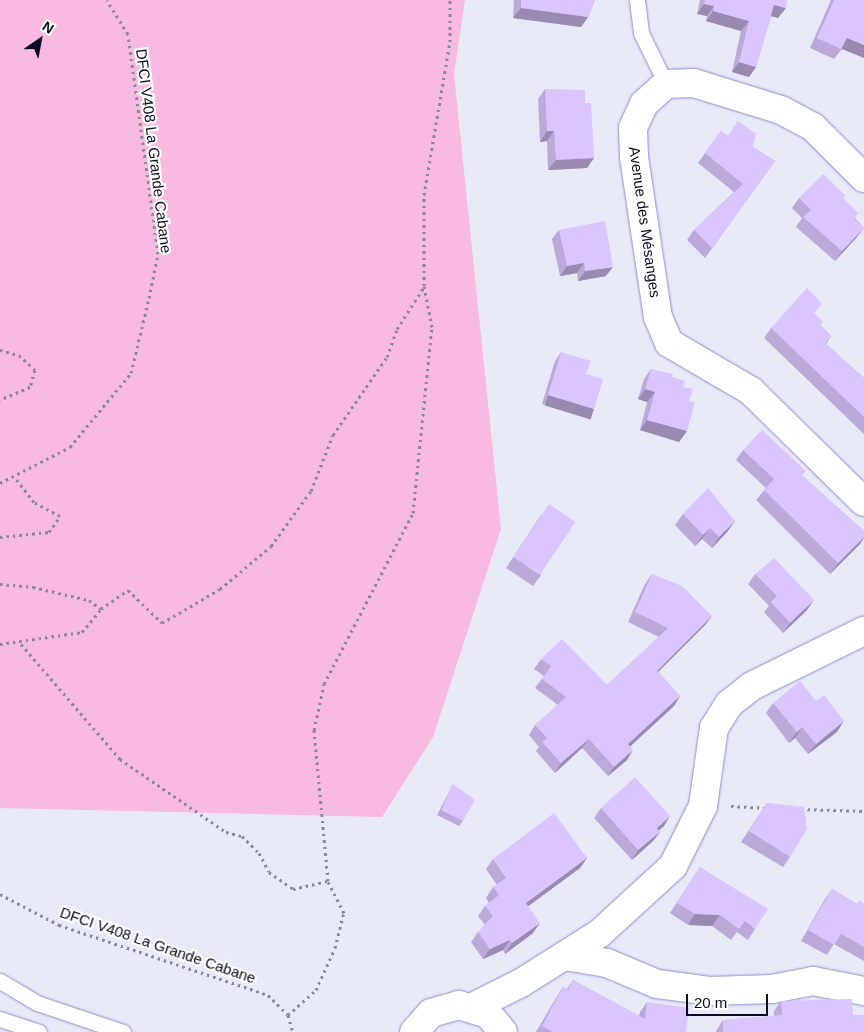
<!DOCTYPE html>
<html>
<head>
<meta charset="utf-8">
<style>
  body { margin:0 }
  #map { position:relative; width:864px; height:1032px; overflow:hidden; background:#e7e9f7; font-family:Arial,sans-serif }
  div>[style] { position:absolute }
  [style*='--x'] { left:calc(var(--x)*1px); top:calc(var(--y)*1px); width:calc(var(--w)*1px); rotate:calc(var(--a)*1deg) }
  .green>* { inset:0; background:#f8bae0 }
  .path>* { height:3px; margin-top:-1.5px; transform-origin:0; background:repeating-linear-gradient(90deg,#88899b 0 2.5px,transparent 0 6.5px) }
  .roads { filter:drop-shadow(0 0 1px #8b8ed0) drop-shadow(0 0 1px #8b8ed0) }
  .lane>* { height:15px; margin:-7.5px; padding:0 7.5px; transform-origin:7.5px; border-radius:7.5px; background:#fff }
  .street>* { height:28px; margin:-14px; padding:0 14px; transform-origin:14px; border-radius:14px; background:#fff }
  .secondary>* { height:28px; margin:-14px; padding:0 14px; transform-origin:14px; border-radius:14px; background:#fff }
  .wall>* { inset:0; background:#bba9da }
  .shaded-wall>* { inset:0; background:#998ab2; transform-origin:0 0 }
  .building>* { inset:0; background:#dac5fe; transform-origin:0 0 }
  span { translate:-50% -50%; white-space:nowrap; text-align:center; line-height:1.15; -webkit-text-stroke:4.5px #fff; paint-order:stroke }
  .street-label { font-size:15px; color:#0b0a22 }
  .north { position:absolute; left:15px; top:15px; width:50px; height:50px; -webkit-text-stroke:4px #fff; paint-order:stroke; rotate:33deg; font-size:14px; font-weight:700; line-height:20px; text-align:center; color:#0b0a22 }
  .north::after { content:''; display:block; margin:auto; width:18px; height:22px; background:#0b0a22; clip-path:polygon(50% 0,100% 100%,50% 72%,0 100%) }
  .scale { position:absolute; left:686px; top:994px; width:82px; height:22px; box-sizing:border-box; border:2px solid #0b0a22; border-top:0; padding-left:6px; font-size:15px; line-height:18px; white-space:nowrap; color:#0b0a22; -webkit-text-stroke:4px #fff; paint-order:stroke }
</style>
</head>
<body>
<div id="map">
  <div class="green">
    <div style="clip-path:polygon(0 0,465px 0,454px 74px,501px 529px,433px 737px,382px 817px,0 808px)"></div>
  </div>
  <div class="path">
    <div style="--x:0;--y:350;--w:20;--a:15"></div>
    <div style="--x:19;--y:355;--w:22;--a:43"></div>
    <div style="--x:35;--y:370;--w:18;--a:106"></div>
    <div style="--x:30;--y:387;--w:33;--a:157"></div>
    <div style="--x:0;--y:483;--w:79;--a:-27.2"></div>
    <div style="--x:70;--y:447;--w:96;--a:-50.5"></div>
    <div style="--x:131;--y:373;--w:77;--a:-76.5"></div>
    <div style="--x:149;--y:298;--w:45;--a:-78.4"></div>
    <div style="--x:158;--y:254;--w:222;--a:-97.8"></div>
    <div style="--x:128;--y:34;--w:40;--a:-122"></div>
    <div style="--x:0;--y:537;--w:49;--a:-5.8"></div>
    <div style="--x:49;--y:532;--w:19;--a:-55"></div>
    <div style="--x:60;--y:516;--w:30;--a:-152"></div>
    <div style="--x:34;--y:502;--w:31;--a:-128"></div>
    <div style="--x:0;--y:584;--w:33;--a:5"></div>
    <div style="--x:33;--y:587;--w:57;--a:13.1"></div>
    <div style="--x:89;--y:600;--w:15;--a:37"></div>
    <div style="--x:0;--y:644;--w:83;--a:-8.3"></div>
    <div style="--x:82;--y:632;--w:30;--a:-50"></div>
    <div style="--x:101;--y:609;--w:33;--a:-35"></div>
    <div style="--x:128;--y:590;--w:47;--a:44.1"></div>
    <div style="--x:162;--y:623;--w:67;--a:-30.4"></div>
    <div style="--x:220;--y:589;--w:67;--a:-40.1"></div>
    <div style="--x:271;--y:546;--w:68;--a:-54"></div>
    <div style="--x:311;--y:491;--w:60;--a:-68.6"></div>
    <div style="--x:333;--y:435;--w:95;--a:-55.3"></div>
    <div style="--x:387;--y:357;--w:30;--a:-70"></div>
    <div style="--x:397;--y:329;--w:50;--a:-57.3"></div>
    <div style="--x:21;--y:644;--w:152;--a:49.3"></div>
    <div style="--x:120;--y:759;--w:129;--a:34.6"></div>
    <div style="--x:226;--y:832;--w:16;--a:14"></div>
    <div style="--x:242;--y:836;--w:24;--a:45"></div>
    <div style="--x:259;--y:853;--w:21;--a:62"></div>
    <div style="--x:269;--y:872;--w:29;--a:35"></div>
    <div style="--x:293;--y:889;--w:36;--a:-13"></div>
    <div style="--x:731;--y:806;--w:36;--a:3"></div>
    <div style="--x:801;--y:809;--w:63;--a:1.8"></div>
    <div style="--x:0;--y:894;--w:67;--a:27.7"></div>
    <div style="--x:59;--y:925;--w:220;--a:18.5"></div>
    <div style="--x:268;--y:995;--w:28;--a:45"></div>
    <div style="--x:288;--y:1015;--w:18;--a:74"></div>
    <div style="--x:288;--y:1015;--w:38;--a:-42"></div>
    <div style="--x:316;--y:990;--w:46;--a:-65.7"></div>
    <div style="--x:335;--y:948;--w:36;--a:-76"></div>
    <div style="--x:344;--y:913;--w:36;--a:-117"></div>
    <div style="--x:328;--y:881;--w:152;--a:-95.3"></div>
    <div style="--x:314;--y:730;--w:47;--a:-77.7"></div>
    <div style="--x:324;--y:684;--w:193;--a:-62.5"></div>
    <div style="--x:413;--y:513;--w:187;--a:-84.2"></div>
    <div style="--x:432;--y:327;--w:42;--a:-101"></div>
    <div style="--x:424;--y:286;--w:91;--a:-90"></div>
    <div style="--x:424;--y:195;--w:155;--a:-80.4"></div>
    <div style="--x:450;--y:42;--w:42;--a:-90"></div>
  </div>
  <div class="roads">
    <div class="lane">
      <div style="--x:637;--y:0;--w:33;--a:83"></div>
      <div style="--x:641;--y:33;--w:57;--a:63.9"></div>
      <div style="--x:0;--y:981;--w:43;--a:30.7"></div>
      <div style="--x:37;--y:1003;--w:91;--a:18.6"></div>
      <div style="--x:0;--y:1019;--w:41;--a:18.4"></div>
    </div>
    <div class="street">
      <div style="--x:864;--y:178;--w:72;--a:-135"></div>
      <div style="--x:813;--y:127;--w:36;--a:-152"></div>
      <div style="--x:781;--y:110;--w:91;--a:-162.8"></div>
      <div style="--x:694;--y:83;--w:28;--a:178"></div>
      <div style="--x:666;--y:84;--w:30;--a:138"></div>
      <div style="--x:644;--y:104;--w:26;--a:115"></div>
      <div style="--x:633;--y:128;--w:29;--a:88"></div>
      <div style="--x:634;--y:157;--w:162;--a:81.5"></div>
      <div style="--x:658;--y:317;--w:28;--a:67"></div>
      <div style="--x:669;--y:343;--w:95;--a:30.3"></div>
      <div style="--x:751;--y:391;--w:158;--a:44.5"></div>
      <div style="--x:565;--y:956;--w:43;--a:9.5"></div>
      <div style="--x:607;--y:963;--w:54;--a:22.8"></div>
      <div style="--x:657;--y:984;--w:53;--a:7.5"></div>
      <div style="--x:710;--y:991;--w:62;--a:-1.8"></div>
      <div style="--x:772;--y:989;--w:42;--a:-11"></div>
      <div style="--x:813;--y:981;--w:52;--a:11.1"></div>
      <div style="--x:473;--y:1007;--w:54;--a:-26.6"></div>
      <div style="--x:521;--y:983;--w:93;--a:-32.3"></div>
      <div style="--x:600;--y:933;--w:99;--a:-42.5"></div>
      <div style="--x:673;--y:866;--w:67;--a:-63.4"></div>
      <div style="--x:703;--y:806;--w:79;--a:-82"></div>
      <div style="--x:714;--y:728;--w:28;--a:-58"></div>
      <div style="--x:729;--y:704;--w:29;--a:-38"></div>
      <div style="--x:752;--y:686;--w:125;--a:-26.2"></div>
    </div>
    <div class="secondary">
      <div style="--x:414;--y:1032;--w:25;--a:-48"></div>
      <div style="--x:431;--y:1013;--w:29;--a:-16"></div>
      <div style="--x:459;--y:1005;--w:30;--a:17"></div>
      <div style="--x:488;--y:1014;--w:23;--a:50"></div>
    </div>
  </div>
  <div class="wall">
    <div style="clip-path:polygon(514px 0,595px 0,588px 17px,581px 27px,513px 18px)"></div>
    <div style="clip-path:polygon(700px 0,787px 0,778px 18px,771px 16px,756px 67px,749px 77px,732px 72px,741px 31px,706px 21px,707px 16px,697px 14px)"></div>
    <div style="clip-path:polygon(831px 0,861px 0,864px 1px,864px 58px,842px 49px,834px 59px,810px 48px)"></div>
    <div style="clip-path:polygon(545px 89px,585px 103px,594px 158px,587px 168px,548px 170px,547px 141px,540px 142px,538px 99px)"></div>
    <div style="clip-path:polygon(721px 131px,728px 136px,753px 147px,775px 161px,705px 258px,687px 240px,694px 230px,734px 192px,698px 163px)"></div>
    <div style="clip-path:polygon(799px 198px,844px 199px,855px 218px,864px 228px,856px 238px,835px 261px,796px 227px,802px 218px,792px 208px)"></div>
    <div style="clip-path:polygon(559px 230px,606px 276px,578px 281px,577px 273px,560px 276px,552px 239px)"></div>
    <div style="clip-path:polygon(815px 314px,820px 325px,831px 336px,826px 344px,864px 378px,864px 434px,764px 338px,771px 328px)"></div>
    <div style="clip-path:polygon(561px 352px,586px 374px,594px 409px,588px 418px,542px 404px,555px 361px)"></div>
    <div style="clip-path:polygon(651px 369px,672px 377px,683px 387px,689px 401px,687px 431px,679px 442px,640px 430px,647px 402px,638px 399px,644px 379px)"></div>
    <div style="clip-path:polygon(743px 450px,802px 476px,864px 531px,864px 538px,860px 544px,830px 574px,756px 500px,766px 488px,736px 460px)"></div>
    <div style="clip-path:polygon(683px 514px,735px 521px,727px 532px,712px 548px,702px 539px,695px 546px,675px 525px)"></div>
    <div style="clip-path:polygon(541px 515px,541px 575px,533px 586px,506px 568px)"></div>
    <div style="clip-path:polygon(652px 574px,712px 616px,705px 625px,658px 672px,680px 696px,674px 706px,630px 746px,627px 760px,608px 776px,582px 748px,555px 773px,536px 751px,539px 747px,529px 735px,535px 725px,558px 705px,535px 688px,544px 676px,534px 669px,541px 659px,607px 685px,659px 637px,628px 622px,645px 584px)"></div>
    <div style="clip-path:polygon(755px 574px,807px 610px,783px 633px,764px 612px,769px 606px,748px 584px)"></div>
    <div style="clip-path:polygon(773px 703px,837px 732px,808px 754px,795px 738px,789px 743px,766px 713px)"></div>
    <div style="clip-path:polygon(453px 784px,463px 821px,459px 826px,437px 815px,450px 790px)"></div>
    <div style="clip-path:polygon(767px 803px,790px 857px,783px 867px,741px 842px)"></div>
    <div style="clip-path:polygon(601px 808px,664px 826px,659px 830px,660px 832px,653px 841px,632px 860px,594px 818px)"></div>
    <div style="clip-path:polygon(587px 858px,580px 868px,528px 906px,533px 933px,505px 954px,503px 950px,483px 959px,471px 942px,478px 932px,485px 925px,478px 916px,485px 906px,489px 903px,486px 898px,493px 887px,497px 885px,486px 869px,493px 859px)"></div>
    <div style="clip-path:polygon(700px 867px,755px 929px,748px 940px,737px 932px,731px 940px,712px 926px,688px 925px,670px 913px)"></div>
    <div style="clip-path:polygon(832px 889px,857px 904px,864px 904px,864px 961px,834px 944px,827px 955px,801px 941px,825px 899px)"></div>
    <div style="clip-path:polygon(573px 980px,639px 1016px,640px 1012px,647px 1002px,686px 1032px,536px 1032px,556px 998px,563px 987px,567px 989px)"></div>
    <div style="clip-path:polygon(781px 1001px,853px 1015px,864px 1032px,716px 1032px,716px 1031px,723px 1020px,774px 1016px,774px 1011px)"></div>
  </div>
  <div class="shaded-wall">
    <div style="clip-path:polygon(704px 4px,714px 6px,707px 16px,697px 14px)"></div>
    <div style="clip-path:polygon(774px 5px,786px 8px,778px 18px,767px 15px)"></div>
    <div style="clip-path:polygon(521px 8px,588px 17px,581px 27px,513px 18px)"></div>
    <div style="clip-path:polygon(713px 11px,749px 21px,741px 31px,706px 21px)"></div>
    <div style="clip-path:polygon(847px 38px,864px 45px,864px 58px,840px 48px)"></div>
    <div style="clip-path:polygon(739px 62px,756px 67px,749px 77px,732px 72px)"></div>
    <div style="clip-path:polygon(547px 131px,554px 131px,547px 141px,540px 142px)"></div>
    <div style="clip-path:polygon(594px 158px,587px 168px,548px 170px,556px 160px)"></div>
    <div style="clip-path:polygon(864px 228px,856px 238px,835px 261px,842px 251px)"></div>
    <div style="clip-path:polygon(584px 263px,577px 273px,560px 276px,567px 266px)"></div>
    <div style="clip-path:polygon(613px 267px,606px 276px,578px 281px,585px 271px)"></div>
    <div style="clip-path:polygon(645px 389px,655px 392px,647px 402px,638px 399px)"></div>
    <div style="left:548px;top:395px;width:48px;height:11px;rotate:17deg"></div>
    <div style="clip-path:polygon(647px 420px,687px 431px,679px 442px,640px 430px)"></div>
    <div style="clip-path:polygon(735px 521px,727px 532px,712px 548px,719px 537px)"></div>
    <div style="clip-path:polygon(710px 528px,702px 539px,695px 546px,703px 535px)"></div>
    <div style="clip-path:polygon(864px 537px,860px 544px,830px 574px,838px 563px)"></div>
    <div style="clip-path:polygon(814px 600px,807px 610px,783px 633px,790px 623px)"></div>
    <div style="clip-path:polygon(712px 616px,705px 625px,650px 680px,657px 671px)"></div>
    <div style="clip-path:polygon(680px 696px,674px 706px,622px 754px,628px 744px)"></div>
    <div style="clip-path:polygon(844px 721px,837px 732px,808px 754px,816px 744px)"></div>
    <div style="clip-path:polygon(802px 727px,795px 738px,789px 743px,797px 732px)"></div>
    <div style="clip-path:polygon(589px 739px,582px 748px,555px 773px,561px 763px)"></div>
    <div style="clip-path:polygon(633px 750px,627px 760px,608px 776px,614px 767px)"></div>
    <div style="clip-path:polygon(670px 816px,664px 826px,650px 838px,657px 828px)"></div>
    <div style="clip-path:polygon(660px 832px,653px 841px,632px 860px,638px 850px)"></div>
    <div style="clip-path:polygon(587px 858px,580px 868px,519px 913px,526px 903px)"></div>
    <div style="clip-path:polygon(695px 914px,720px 915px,712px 926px,688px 925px)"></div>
    <div style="clip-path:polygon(540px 923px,533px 933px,505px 954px,512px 943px)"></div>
    <div style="clip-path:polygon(510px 940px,503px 950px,483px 959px,490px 949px)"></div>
  </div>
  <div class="building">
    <div style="clip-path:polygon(521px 0,595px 0,588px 17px,521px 8px)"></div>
    <div style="clip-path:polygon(705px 0,787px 0,786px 8px,774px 5px,756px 67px,739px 62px,749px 21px,713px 11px,714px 6px,704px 4px)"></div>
    <div style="clip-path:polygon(834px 0,861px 0,864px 1px,864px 45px,847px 38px,841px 49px,817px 38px)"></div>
    <div style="clip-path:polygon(545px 89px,585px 90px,585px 103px,591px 103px,594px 158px,556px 160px,554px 131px,547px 131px)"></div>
    <div style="clip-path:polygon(738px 121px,756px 134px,753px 147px,775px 161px,712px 248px,694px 230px,743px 184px,705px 153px,721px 131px,728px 136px)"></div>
    <div style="clip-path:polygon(823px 174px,846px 196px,843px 198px,858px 213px,854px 218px,864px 228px,842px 251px,803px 217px,811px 210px,799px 198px)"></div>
    <div style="clip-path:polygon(605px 221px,613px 267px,585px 271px,584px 263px,567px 266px,559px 230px)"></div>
    <div style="clip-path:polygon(807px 288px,822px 304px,814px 313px,823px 322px,820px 325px,831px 336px,825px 343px,864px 378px,864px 417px,771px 328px)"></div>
    <div style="clip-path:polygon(561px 352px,591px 361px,586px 374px,603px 379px,594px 409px,548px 395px)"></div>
    <div style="clip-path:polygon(651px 369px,673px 374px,672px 377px,685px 381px,683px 387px,693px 389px,689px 401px,695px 402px,687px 431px,647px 420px,655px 392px,645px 389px)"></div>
    <div style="clip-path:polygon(762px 430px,806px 471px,802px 475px,864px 531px,864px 537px,838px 563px,764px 490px,774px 479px,743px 450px)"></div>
    <div style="clip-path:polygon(708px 488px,735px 521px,719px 537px,710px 528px,703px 535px,683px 514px)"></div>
    <div style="left:549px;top:504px;width:32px;height:64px;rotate:34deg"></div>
    <div style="clip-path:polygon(774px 558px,814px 600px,790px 623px,771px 602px,777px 596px,755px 574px)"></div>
    <div style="clip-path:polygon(652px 574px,682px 586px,712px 616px,657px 671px,680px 696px,628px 744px,633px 750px,614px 767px,589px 739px,561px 763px,542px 742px,547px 738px,535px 725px,566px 697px,542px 679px,551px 666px,541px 659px,562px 639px,607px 685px,668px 628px,635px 612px)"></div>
    <div style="clip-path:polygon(800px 681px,816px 701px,824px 695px,844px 721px,816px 744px,802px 727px,797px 732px,773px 703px)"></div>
    <div style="clip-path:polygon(635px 777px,670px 816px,657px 828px,660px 832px,638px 850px,601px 808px)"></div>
    <div style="clip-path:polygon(453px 784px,475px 800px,463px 821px,441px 810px)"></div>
    <div style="clip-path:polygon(767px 803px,804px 807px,807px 829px,790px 857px,749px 831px)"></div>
    <div style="clip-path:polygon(554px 813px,587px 858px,526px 903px,540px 923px,512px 943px,510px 940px,490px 949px,478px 932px,493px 916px,485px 906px,499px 895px,493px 887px,506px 878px,493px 859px)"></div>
    <div style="clip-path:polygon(700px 867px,768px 909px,755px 929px,745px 921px,739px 929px,720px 915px,695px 914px,677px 903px)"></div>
    <div style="clip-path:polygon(832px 889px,857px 904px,859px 900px,864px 904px,864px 947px,841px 934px,834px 945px,808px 930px)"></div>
    <div style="clip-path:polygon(573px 980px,645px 1019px,647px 1002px,689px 1008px,686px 1032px,553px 1032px,542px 1026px,563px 987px,568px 990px)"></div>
    <div style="clip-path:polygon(852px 999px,853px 1015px,864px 1015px,864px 1032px,723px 1032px,723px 1020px,782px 1015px,781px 1001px)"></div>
  </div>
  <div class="street-label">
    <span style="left:154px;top:151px;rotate:83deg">DFCI V408 La Grande Cabane</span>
    <span style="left:645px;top:222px;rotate:82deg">Avenue des Mésanges</span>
    <span style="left:158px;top:945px;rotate:19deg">DFCI V408 La Grande Cabane</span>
  </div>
  <div class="north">N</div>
  <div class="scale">20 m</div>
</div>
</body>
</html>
